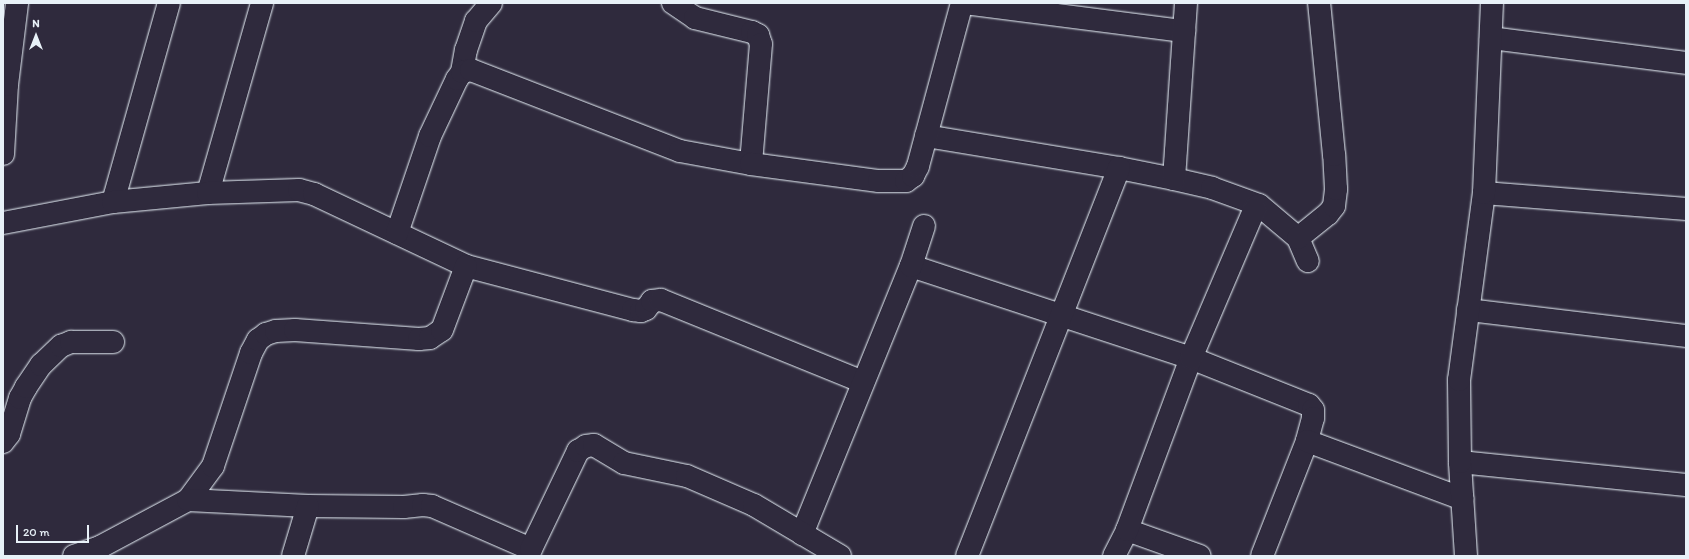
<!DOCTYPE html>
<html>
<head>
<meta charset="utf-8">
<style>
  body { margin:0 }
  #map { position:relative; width:1689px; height:559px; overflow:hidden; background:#2f2a3d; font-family:Itim,sans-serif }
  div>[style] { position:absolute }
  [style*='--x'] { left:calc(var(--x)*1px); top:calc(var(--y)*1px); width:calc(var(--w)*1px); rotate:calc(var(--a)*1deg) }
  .roads { filter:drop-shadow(0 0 1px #e8f1f8) drop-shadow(0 0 1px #e8f1f8) }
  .street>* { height:22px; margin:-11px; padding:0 11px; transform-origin:11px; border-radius:11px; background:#2f2a3d }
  span { translate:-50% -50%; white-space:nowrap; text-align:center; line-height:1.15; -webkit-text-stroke:3px #2f2a3d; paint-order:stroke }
  .frame { position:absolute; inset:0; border:4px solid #e8f1f8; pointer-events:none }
  .north { position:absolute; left:16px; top:16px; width:40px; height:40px; -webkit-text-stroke:3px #2f2a3d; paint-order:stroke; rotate:0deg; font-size:11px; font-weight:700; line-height:16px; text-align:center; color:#e8f1f8 }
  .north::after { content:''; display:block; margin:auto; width:14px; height:18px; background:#e8f1f8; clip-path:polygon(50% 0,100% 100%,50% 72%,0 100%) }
  .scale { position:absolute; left:16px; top:525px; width:73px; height:18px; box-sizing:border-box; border:2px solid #e8f1f8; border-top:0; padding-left:5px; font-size:12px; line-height:14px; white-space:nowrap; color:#e8f1f8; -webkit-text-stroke:3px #2f2a3d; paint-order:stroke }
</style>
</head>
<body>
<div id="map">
  <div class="roads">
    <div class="street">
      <div style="--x:673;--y:3;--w:27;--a:34"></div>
      <div style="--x:695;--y:18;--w:59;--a:13.8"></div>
      <div style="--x:752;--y:32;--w:7;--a:27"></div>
      <div style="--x:758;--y:35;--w:9;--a:72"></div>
      <div style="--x:761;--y:44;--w:120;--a:94.8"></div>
      <div style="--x:964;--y:3;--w:222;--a:7.3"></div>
      <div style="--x:1491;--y:38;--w:197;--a:7.3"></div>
      <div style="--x:462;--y:72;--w:22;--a:-80"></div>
      <div style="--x:466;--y:50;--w:31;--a:-71"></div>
      <div style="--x:476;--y:21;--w:23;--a:-50"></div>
      <div style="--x:926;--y:136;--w:196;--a:9.4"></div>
      <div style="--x:1119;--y:168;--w:56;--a:11.3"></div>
      <div style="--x:1174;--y:179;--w:39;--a:13"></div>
      <div style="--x:1212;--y:188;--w:50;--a:19.9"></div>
      <div style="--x:1259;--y:205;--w:51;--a:40.2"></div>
      <div style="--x:1298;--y:238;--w:25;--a:67"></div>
      <div style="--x:3;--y:154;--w:69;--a:-86.7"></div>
      <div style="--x:7;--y:85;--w:83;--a:-83"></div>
      <div style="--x:1174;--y:179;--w:176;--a:-86.1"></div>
      <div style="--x:208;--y:193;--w:198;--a:-74.1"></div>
      <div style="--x:1484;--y:193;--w:203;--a:4.5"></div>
      <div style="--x:113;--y:202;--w:207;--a:-74.3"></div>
      <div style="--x:3;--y:223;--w:112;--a:-10.8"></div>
      <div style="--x:113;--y:202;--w:95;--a:-5.4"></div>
      <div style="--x:208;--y:193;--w:91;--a:-1.9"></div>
      <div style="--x:299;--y:190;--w:16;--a:15"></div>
      <div style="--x:314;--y:194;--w:168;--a:25.3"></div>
      <div style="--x:466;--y:266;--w:173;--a:14.8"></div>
      <div style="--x:633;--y:310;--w:8;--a:7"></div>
      <div style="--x:641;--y:311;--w:5;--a:-22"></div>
      <div style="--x:646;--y:309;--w:10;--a:-53"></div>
      <div style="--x:652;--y:301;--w:9;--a:-6"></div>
      <div style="--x:661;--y:300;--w:218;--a:22.1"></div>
      <div style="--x:397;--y:233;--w:102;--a:-71.2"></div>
      <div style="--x:430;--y:136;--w:63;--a:-64.7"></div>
      <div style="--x:457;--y:79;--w:9;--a:-54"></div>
      <div style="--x:462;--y:72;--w:9;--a:-13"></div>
      <div style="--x:471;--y:70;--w:224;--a:21.2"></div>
      <div style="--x:680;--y:151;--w:72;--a:10.4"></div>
      <div style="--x:751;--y:164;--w:129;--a:7.6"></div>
      <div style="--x:879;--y:181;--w:27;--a:0"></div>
      <div style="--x:906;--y:181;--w:9;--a:-36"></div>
      <div style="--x:913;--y:176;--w:11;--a:-63"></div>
      <div style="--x:918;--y:166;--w:169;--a:-74.9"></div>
      <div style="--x:1298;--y:238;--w:38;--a:-39"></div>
      <div style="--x:1328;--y:214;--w:10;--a:-53"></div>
      <div style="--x:1334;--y:206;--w:17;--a:-83"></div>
      <div style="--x:1336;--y:189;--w:34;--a:-93"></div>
      <div style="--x:1334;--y:155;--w:153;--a:-95.6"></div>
      <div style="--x:911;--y:266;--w:295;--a:18.2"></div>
      <div style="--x:1191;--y:358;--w:127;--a:21.7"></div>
      <div style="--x:1309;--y:405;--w:6;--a:51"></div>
      <div style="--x:1313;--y:410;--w:8;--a:90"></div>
      <div style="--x:1313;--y:418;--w:24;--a:105"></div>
      <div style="--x:1307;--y:441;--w:123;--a:111.4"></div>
      <div style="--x:1468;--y:310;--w:220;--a:6.8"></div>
      <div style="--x:1307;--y:441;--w:166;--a:20.4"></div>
      <div style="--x:3;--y:442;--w:10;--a:-53"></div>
      <div style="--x:9;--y:434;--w:38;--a:-73"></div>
      <div style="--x:20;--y:398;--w:13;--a:-61"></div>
      <div style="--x:26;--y:387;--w:27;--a:-56"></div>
      <div style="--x:41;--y:365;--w:28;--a:-44"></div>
      <div style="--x:61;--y:346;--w:11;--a:-22"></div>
      <div style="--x:71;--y:342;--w:42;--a:0"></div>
      <div style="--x:1460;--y:462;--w:227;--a:5.8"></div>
      <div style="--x:188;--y:500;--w:42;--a:-53.7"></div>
      <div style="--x:213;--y:466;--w:119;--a:-71.4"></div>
      <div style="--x:251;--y:353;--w:15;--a:-62"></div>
      <div style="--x:258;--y:340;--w:10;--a:-37"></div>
      <div style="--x:266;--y:334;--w:10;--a:-17"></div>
      <div style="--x:276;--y:331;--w:19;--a:-3"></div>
      <div style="--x:295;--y:330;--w:124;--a:4.2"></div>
      <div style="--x:419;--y:339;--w:11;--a:-5"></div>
      <div style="--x:430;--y:338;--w:14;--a:-34"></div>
      <div style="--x:442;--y:330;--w:68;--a:-69.4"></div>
      <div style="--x:1127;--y:530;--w:77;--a:19.6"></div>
      <div style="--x:802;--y:534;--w:289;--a:-67.9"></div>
      <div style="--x:911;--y:266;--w:42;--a:-72"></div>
      <div style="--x:74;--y:556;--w:28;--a:-19"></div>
      <div style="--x:100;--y:547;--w:100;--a:-28.1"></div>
      <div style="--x:188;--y:500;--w:120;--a:2.9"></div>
      <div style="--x:308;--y:506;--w:96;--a:0.6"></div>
      <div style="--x:404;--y:507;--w:19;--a:-6"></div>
      <div style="--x:423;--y:505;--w:9;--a:6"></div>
      <div style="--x:432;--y:506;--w:108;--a:23.5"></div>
      <div style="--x:531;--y:549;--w:109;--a:-64.4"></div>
      <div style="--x:578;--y:451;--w:9;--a:-32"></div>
      <div style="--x:586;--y:446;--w:8;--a:-7"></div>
      <div style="--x:594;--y:445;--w:35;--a:31"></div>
      <div style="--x:624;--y:463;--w:64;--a:11.7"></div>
      <div style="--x:687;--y:476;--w:73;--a:23.4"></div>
      <div style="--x:754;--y:505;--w:100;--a:30.7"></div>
      <div style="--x:293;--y:556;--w:52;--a:-73.3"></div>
      <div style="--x:967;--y:556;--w:417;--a:-68.6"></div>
      <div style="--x:1114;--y:556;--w:29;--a:-63"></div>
      <div style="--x:1127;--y:530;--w:184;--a:-69.6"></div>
      <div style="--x:1191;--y:358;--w:163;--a:-66.9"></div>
      <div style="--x:1466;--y:556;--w:94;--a:-93.7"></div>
      <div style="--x:1460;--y:462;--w:82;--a:-90.7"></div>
      <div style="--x:1459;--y:380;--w:189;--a:-82.4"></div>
      <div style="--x:1484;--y:193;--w:190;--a:-87.6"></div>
    </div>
  </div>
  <div class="frame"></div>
  <div class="north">N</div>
  <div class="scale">20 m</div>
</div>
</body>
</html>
